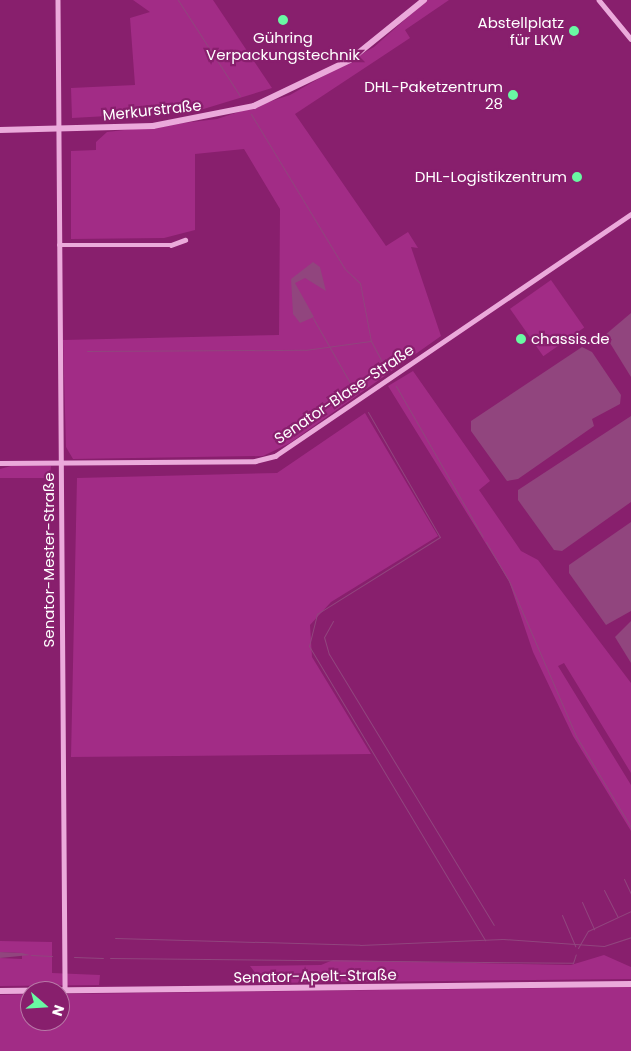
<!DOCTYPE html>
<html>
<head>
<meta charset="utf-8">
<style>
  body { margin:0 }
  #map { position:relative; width:631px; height:1051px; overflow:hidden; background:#881f6d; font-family:Poppins,sans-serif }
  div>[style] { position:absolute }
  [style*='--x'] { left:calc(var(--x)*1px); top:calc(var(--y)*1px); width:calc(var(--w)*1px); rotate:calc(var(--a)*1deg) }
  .green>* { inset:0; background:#a22c86; transform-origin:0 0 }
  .water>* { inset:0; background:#91457e }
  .stream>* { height:1px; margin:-0.5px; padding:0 0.5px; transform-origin:0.5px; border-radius:0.5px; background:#91457e }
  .minor>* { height:4.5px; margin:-2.25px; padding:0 2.25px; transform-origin:2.25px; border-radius:2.25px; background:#ebaadb }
  .tertiary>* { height:5.5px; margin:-2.75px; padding:0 2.75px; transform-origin:2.75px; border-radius:2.75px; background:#ebaadb }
  .dots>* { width:14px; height:14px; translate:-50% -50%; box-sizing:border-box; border:2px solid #881f6d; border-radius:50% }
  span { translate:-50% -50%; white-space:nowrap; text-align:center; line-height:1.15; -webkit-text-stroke:4.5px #881f6d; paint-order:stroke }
  .poi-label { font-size:15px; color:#fff }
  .right { translate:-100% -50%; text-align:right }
  .left { translate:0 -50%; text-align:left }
  .street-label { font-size:15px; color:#fff }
  .north { position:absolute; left:20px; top:981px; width:50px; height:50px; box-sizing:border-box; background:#881f6d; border:1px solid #b879a7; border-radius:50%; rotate:109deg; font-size:14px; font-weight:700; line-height:20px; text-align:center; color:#fff }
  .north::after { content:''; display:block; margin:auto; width:18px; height:22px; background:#69f9a3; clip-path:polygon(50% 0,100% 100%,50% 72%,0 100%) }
</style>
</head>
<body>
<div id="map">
  <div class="green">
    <div style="clip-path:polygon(133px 0,213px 0,272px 88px,197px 111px,72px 118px,71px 88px,135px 85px,130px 18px,150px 12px)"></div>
    <div style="clip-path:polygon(427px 0,449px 0,405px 30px,410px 38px,295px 114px,386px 246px,408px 232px,418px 248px,411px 247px,441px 336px,290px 443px,263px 456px,73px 459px,66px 447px,63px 340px,279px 335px,280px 209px,244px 149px,195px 154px,195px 230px,164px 238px,71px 239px,71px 151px,96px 150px,96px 142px,107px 132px,217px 119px,290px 95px,374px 47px)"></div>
    <div style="left:551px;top:280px;width:58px;height:50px;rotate:55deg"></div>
    <div style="clip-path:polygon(413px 371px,490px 481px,479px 490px,521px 551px,538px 560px,631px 683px,631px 773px,564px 663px,558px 666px,631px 785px,631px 831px,573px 736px,533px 652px,509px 581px,388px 386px)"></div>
    <div style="clip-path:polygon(365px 413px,438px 536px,331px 602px,310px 625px,312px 657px,371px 754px,71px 757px,77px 478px,277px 473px)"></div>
    <div style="clip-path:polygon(11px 466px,51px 466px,50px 478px,0 478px,0 469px)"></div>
    <div style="clip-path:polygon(0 941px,52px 942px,52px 973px,100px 975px,99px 985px,0 986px,0 958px,22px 959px,22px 953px,0 952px)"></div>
    <div style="clip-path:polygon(604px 955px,631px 967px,631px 979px,263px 983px,250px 966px,321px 965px,333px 960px,571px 965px)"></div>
    <div style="clip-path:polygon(631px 987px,631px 1051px,0 1051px,0 995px,30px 994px,30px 1021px,60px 1021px,60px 994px)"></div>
  </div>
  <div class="water">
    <div style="clip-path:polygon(313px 262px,320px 267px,326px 291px,305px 278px,295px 283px,314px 317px,300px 323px,293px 314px,291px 279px)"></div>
    <div style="clip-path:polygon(631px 313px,631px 377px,605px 335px)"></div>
    <div style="clip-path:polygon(582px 347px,592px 352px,621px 395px,620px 404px,592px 419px,594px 426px,518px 479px,507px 481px,471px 431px,471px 421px)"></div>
    <div style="clip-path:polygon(631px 416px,631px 502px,562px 551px,554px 550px,518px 500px,518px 490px)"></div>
    <div style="clip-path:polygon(631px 522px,631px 611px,606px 625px,569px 573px,569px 565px)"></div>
    <div style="clip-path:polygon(631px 621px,631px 663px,615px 637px)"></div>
    <div style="clip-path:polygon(0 952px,22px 953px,30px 955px,0 958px)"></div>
  </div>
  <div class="stream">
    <div style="--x:178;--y:0;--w:114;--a:57.1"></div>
    <div style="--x:251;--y:114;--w:181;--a:58.8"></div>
    <div style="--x:345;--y:269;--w:21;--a:43"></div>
    <div style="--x:360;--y:283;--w:59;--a:79.3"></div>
    <div style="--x:371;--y:341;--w:34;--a:62"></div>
    <div style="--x:313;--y:318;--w:78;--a:60.2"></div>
    <div style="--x:87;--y:351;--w:218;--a:-0.3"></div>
    <div style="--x:305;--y:350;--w:66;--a:-7.9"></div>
    <div style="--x:396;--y:386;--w:174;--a:60.1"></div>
    <div style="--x:368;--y:412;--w:144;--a:60.1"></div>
    <div style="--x:440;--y:537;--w:145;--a:148"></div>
    <div style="--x:317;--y:614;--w:33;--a:104"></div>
    <div style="--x:309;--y:646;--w:343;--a:59.1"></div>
    <div style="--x:486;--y:542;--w:45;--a:59.5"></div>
    <div style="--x:509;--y:581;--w:169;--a:66.6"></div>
    <div style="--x:576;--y:736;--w:106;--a:58.9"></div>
    <div style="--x:333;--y:621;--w:18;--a:119"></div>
    <div style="--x:324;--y:637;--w:18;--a:74"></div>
    <div style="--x:329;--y:654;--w:317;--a:58.7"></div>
    <div style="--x:624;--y:879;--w:17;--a:65"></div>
    <div style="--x:604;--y:890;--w:30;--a:63"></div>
    <div style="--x:582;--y:902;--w:30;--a:66"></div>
    <div style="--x:562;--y:915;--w:34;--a:67"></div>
    <div style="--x:115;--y:938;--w:245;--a:1.6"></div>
    <div style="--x:360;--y:945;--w:143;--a:-2.4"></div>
    <div style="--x:503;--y:939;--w:101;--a:4"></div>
    <div style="--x:604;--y:946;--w:28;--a:-18"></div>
    <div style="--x:578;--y:948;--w:20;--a:-60"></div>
    <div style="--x:588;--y:931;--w:47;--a:-24.9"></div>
    <div style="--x:31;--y:955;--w:21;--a:3"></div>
    <div style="--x:74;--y:957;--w:29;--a:2"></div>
    <div style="--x:110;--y:958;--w:463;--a:0.6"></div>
    <div style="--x:573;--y:963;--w:9;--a:-72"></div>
  </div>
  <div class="minor">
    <div style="--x:58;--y:0;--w:990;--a:89.59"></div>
    <div style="--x:599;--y:0;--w:50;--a:50.6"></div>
    <div style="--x:59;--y:245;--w:112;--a:0"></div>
    <div style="--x:171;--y:245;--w:15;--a:-20"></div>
    <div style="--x:0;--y:463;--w:255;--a:-0.4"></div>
    <div style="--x:255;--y:461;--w:21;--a:-14"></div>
    <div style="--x:275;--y:456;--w:430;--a:-34.2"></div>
  </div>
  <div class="tertiary">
    <div style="--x:0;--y:130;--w:153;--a:-1.5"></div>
    <div style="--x:153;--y:126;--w:103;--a:-11.2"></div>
    <div style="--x:254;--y:106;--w:106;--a:-25.6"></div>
    <div style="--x:350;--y:60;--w:95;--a:-39"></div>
    <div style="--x:0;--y:991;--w:631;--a:-0.64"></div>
  </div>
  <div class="dots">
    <div style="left:283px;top:20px;background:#69f9a3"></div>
    <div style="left:574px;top:31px;background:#69f9a3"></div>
    <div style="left:513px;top:95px;background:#69f9a3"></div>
    <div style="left:577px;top:177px;background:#69f9a3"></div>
    <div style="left:521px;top:339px;background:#69f9a3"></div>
  </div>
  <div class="poi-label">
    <span class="right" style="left:564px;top:31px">Abstellplatz<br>für LKW</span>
    <span style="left:283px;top:46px">Gühring<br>Verpackungstechnik</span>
    <span class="right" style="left:503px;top:95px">DHL-Paketzentrum<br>28</span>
    <span class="right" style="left:567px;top:177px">DHL-Logistikzentrum</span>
    <span class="left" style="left:531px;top:339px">chassis.de</span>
  </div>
  <div class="street-label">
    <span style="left:152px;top:110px;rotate:-6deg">Merkurstraße</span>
    <span style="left:344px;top:394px;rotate:-34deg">Senator-Blase-Straße</span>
    <span style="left:49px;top:560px;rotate:-90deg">Senator-Mester-Straße</span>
    <span style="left:315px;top:976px;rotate:-1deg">Senator-Apelt-Straße</span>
  </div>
  <div class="north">N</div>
</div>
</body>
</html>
